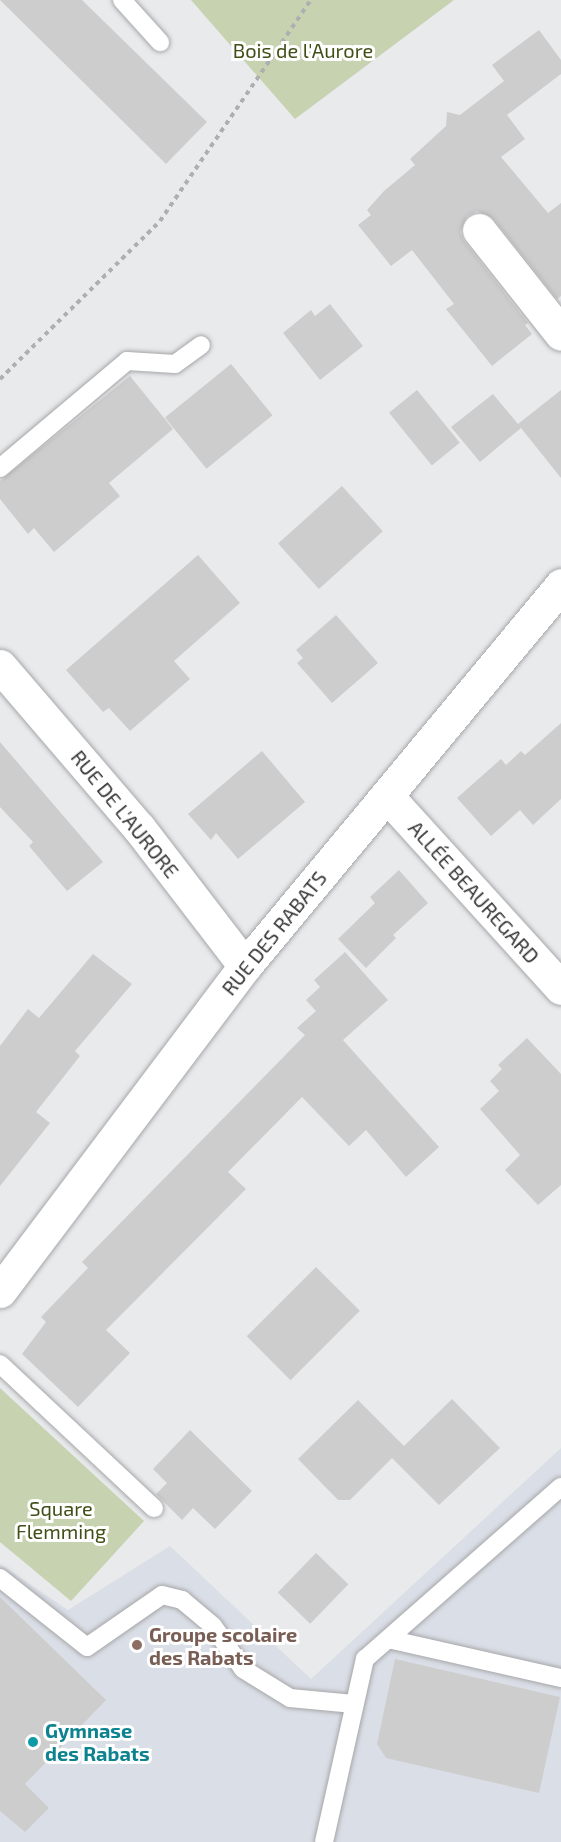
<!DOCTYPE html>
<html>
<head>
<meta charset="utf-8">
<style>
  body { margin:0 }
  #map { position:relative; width:561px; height:1842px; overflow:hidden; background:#e9eaec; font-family:"Exo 2",sans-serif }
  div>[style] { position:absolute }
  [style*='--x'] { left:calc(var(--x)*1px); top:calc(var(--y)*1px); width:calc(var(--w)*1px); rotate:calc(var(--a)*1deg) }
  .built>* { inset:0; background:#dadee6 }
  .green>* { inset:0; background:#c6d2b0 }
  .building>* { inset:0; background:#cecdce; transform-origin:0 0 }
  .path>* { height:4px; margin-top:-2px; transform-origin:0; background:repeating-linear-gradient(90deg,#afafb1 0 4.5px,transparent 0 9px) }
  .roads { filter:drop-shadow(0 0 2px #a6a7a9) drop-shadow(0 0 2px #a6a7a9) }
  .service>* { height:18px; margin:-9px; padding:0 9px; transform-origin:9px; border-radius:9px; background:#fff }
  .minor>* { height:33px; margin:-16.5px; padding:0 16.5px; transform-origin:16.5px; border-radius:16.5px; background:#fff }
  .dots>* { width:16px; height:16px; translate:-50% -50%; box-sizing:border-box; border:3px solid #fff; border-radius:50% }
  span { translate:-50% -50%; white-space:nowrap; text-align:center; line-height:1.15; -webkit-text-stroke:6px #fff; paint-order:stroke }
  .park-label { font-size:20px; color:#404f17 }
  .street-label { font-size:20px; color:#343435 }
  .education-label { font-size:20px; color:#785e54; font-weight:700 }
  .left { translate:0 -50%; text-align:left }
  .culture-label { font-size:20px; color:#0d838f; font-weight:700 }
</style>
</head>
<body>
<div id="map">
  <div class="built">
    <div style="clip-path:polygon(561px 1448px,561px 1842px,0 1842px,0 1564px,68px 1610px,170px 1546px,311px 1679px)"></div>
  </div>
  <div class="green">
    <div style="clip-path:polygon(191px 0,454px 0,295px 119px)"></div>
    <div style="clip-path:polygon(0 1388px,144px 1521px,71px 1601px,0 1542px)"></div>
  </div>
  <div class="building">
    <div style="clip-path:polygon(0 0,82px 0,207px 122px,166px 164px)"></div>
    <div style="clip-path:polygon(539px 30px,561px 60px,561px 74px,507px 115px,525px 139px,501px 157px,548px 213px,561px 203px,561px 296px,557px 299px,493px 218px,477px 211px,467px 216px,460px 232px,464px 241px,528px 323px,525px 325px,532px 334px,492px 366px,446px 309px,454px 304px,412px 250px,391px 266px,358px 225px,371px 215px,367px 210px,384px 191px,415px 165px,410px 159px,446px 126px,447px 112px,460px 115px,504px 81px,492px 65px)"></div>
    <div style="clip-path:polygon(330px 304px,363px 346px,320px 380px,283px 333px,311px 310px,315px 316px)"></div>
    <div style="left:231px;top:364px;width:66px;height:85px;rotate:51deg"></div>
    <div style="clip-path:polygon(130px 376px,173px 429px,109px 483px,120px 496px,54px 552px,34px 528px,28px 534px,0 499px,0 481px)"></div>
    <div style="left:417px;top:390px;width:68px;height:36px;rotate:51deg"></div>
    <div style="clip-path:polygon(561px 390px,561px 478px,521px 428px,480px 462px,451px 427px,493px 394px,518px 424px)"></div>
    <div style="left:342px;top:486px;width:61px;height:86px;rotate:48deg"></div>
    <div style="clip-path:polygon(198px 555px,240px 603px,174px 661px,190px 679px,130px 731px,109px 708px,103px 712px,66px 670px)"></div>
    <div style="clip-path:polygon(336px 615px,378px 663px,332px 703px,297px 663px,303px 658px,296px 650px)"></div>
    <div style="clip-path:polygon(561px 723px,561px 799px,533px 825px,520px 810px,491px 836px,457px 798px,501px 759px,506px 765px,521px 751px,525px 755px)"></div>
    <div style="clip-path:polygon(0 742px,103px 862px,67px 891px,29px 846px,33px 842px,0 807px)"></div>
    <div style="clip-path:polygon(262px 751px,305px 802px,238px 859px,216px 833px,211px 840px,188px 814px)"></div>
    <div style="clip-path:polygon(399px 870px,428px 903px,393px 935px,396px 938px,366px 968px,338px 939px,375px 903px,370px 897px)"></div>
    <div style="clip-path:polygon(345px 952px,388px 1000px,343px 1040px,439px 1147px,406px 1177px,366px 1130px,349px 1146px,302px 1097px,228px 1172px,246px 1189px,106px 1330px,130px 1353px,78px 1407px,22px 1354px,46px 1322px,41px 1317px,88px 1268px,82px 1262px,305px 1035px,297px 1028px,316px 1011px,306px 1000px,320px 987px,314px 980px)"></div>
    <div style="clip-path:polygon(93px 954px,132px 984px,75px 1051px,80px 1056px,36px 1112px,50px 1123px,0 1186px,0 1046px,28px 1009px,39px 1018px)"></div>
    <div style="clip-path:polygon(527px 1038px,561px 1074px,561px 1185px,538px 1205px,505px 1170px,520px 1155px,480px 1109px,499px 1091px,490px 1081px,502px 1069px,498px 1065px)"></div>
    <div style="left:316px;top:1267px;width:62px;height:98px;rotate:45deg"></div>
    <div style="clip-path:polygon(452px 1399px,500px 1448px,439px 1505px,392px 1458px,350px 1500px,338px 1500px,298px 1459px,358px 1400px,404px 1446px)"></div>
    <div style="clip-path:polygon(190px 1430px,252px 1491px,215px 1529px,193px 1508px,182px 1520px,156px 1494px,167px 1483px,153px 1469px)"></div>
    <div style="left:316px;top:1553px;width:45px;height:55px;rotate:44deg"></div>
    <div style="clip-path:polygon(0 1597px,106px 1700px,25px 1784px,49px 1808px,25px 1832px,0 1811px)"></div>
    <div style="clip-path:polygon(395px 1659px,560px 1697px,539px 1793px,386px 1758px,377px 1744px)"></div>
  </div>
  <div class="path">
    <div style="--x:0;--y:379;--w:225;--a:-44.6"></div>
    <div style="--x:160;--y:221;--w:268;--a:-55.7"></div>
  </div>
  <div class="roads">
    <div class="service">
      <div style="--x:122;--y:0;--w:57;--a:47.9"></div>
      <div style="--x:0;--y:468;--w:166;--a:-40.1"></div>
      <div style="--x:127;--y:361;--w:48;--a:3.6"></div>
      <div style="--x:175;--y:364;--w:32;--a:-36"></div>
      <div style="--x:0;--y:1364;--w:211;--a:43.1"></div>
      <div style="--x:0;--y:1578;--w:111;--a:38.4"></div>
      <div style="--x:87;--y:1647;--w:91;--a:-34.7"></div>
      <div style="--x:162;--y:1595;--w:21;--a:14"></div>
      <div style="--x:182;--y:1600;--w:40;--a:40"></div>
      <div style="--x:213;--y:1626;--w:52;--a:55.1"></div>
      <div style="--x:243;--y:1669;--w:55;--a:31.7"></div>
      <div style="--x:290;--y:1698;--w:64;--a:5.4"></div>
      <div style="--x:388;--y:1639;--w:177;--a:12.7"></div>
      <div style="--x:324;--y:1842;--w:188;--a:-77.4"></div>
      <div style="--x:365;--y:1659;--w:261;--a:-41.3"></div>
    </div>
    <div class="minor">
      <div style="--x:479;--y:230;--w:132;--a:51.7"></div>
      <div style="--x:0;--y:666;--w:213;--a:49.4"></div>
      <div style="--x:139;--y:828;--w:174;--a:52.5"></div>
      <div style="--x:387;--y:796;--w:259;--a:47.8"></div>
      <div style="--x:0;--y:1291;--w:407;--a:-53"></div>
      <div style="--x:245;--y:966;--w:495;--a:-50.3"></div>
    </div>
  </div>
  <div class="dots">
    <div style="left:137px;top:1645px;background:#8d6e63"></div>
    <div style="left:33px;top:1742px;background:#0f9aa8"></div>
  </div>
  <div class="park-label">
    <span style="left:303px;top:50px">Bois de l'Aurore</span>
    <span style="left:61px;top:1520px">Square<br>Flemming</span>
  </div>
  <div class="street-label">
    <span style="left:125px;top:814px;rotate:51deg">RUE DE L'AURORE</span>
    <span style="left:474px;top:892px;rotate:48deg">ALLÉE BEAUREGARD</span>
    <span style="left:274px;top:933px;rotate:-51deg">RUE DES RABATS</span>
  </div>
  <div class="education-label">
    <span class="left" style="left:149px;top:1646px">Groupe scolaire<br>des Rabats</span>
  </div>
  <div class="culture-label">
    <span class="left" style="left:45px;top:1742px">Gymnase<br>des Rabats</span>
  </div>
</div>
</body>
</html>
